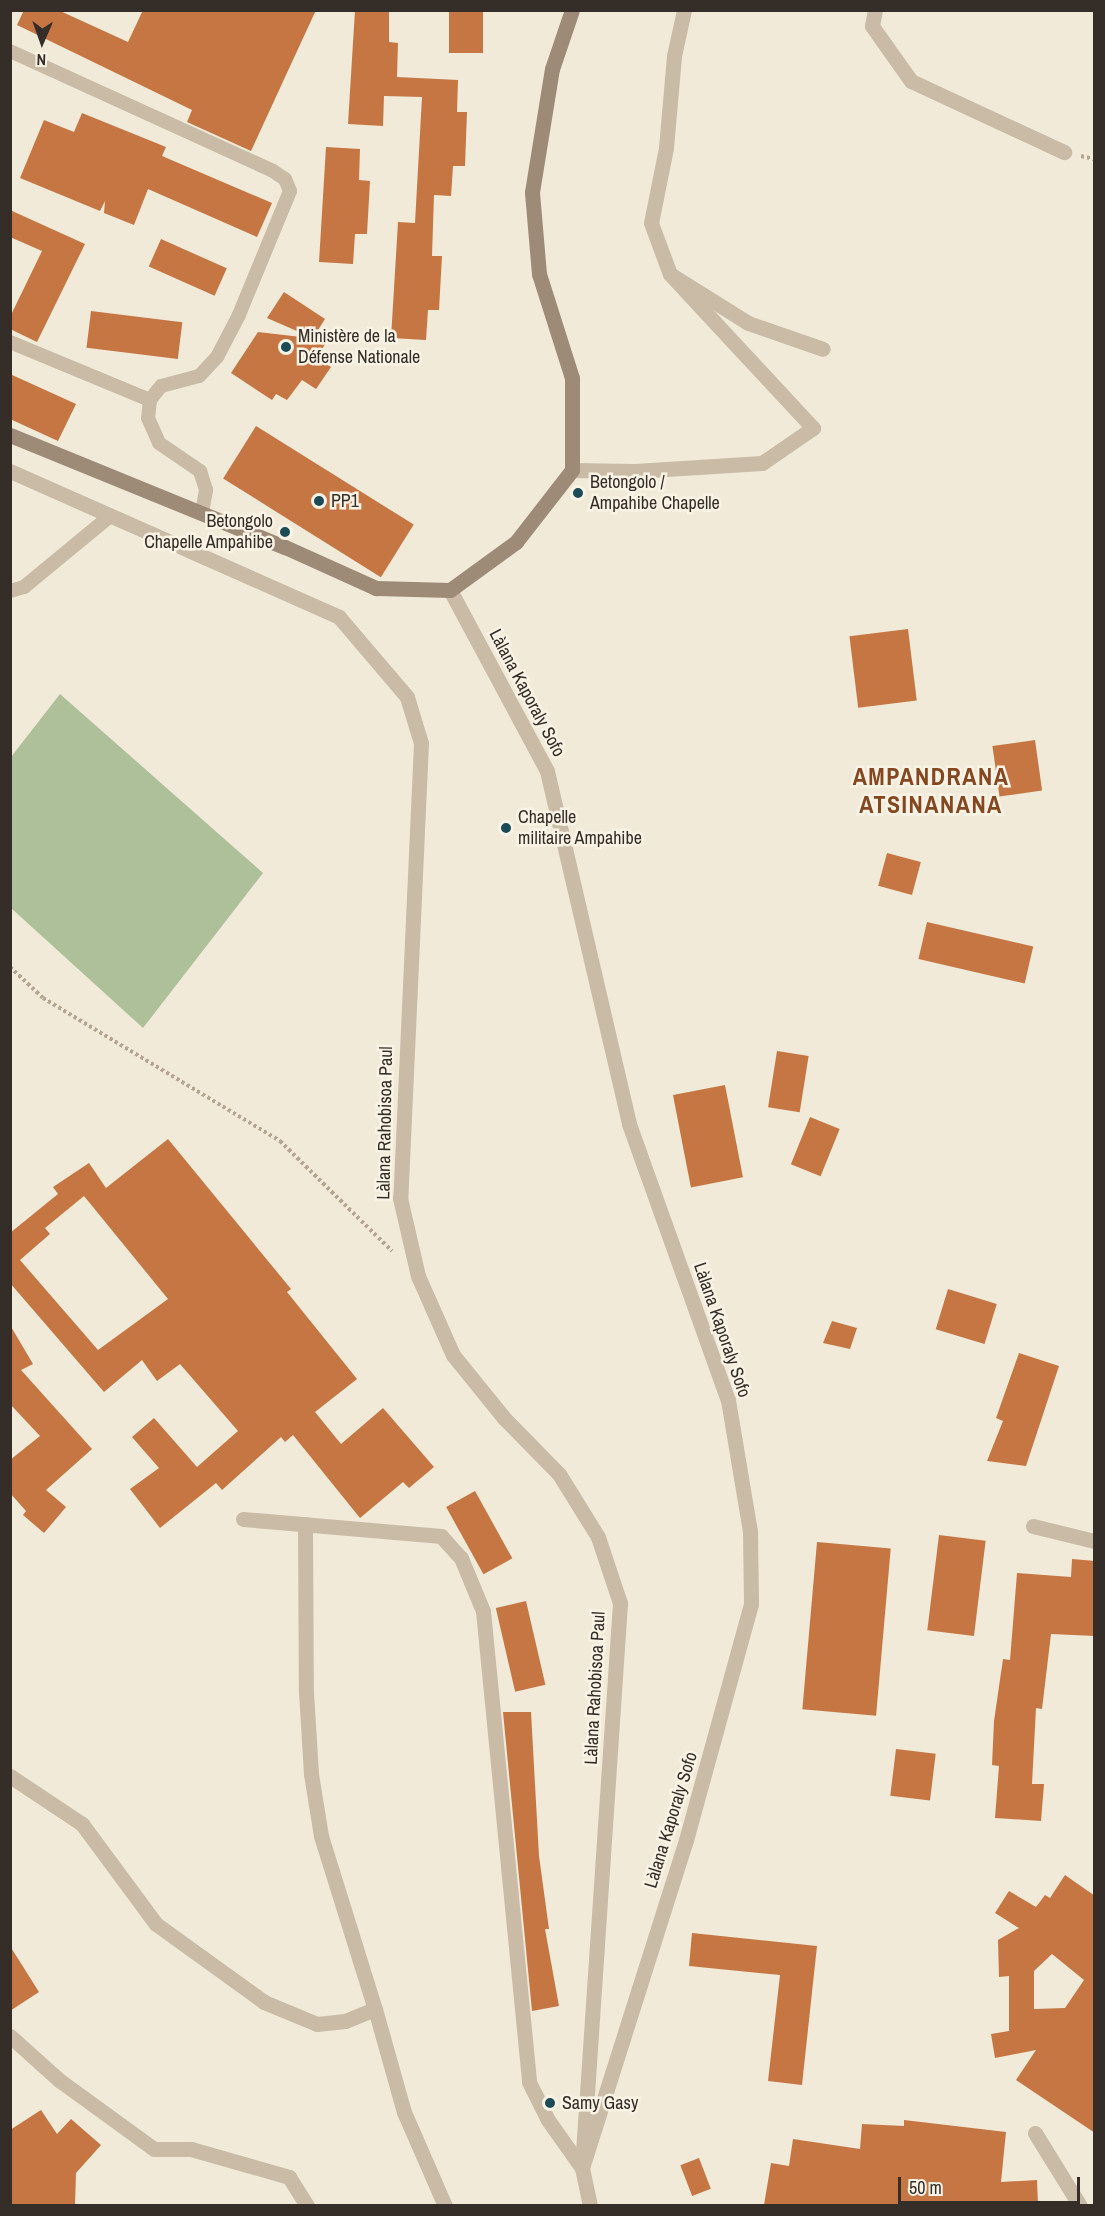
<!DOCTYPE html>
<html>
<head>
<meta charset="utf-8">
<style>
  body { margin:0 }
  #map { position:relative; width:1105px; height:2216px; overflow:hidden; background:#f1ead9; font-family:"Archivo Narrow",sans-serif }
  div>[style] { position:absolute }
  [style*='--x'] { left:calc(var(--x)*1px); top:calc(var(--y)*1px); width:calc(var(--w)*1px); rotate:calc(var(--a)*1deg) }
  .green>* { inset:0; background:#adc09a }
  .building>* { inset:0; background:#c67643; transform-origin:0 0 }
  .path>* { height:4px; margin-top:-2px; transform-origin:0; background:repeating-linear-gradient(90deg,#b5a590 0 3px,transparent 0 6px) }
  .lane>* { height:14px; margin:-7px; padding:0 7px; transform-origin:7px; border-radius:7px; background:#c9bba6 }
  .street>* { height:15px; margin:-7.5px; padding:0 7.5px; transform-origin:7.5px; border-radius:7.5px; background:#c9bba6 }
  .secondary>* { height:15px; margin:-7.5px; padding:0 7.5px; transform-origin:7.5px; border-radius:7.5px; background:#9d8a77 }
  .dots>* { width:16px; height:16px; translate:-50% -50%; box-sizing:border-box; border:3px solid #f9f3e6; border-radius:50% }
  span { translate:-50% -50%; white-space:nowrap; text-align:center; line-height:1.15; -webkit-text-stroke:5px #f9f3e6; paint-order:stroke }
  .poi-label { font-size:18px; color:#352d27 }
  .left { translate:0 -50%; text-align:left }
  .right { translate:-100% -50%; text-align:right }
  .street-label { font-size:18px; color:#352d27 }
  .district-label { font-size:24px; color:#844720; font-weight:700; letter-spacing:1.5px }
  .frame { position:absolute; inset:0; border:12px solid #352d27; pointer-events:none }
  .north { position:absolute; left:12px; top:12px; width:60px; height:60px; -webkit-text-stroke:4px #f9f3e6; paint-order:stroke; rotate:182deg; font-size:16px; font-weight:700; line-height:24px; text-align:center; color:#352d27 }
  .north::after { content:''; display:block; margin:auto; width:21px; height:27px; background:#352d27; clip-path:polygon(50% 0,100% 100%,50% 72%,0 100%) }
  .scale { position:absolute; left:898px; top:2177px; width:182px; height:27px; box-sizing:border-box; border:3px solid #352d27; border-top:0; padding-left:8px; font-size:18px; line-height:21px; white-space:nowrap; color:#352d27; -webkit-text-stroke:4px #f9f3e6; paint-order:stroke }
</style>
</head>
<body>
<div id="map">
  <div class="green">
    <div style="clip-path:polygon(60px 694px,263px 873px,143px 1028px,11px 908px,11px 757px)"></div>
  </div>
  <div class="building">
    <div style="clip-path:polygon(24px 10px,58px 10px,128px 42px,143px 10px,316px 10px,251px 151px,187px 122px,192px 110px,17px 25px)"></div>
    <div style="clip-path:polygon(355px 10px,389px 10px,389px 42px,398px 43px,397px 77px,458px 80px,457px 112px,467px 112px,465px 166px,453px 166px,451px 196px,434px 195px,432px 256px,442px 256px,439px 310px,428px 310px,426px 340px,391px 338px,398px 222px,415px 223px,422px 97px,384px 96px,383px 126px,348px 124px)"></div>
    <div style="left:449px;top:10px;width:34px;height:43px"></div>
    <div style="clip-path:polygon(82px 113px,166px 147px,162px 156px,272px 203px,257px 237px,148px 189px,134px 225px,104px 213px,105px 201px,100px 211px,20px 178px,44px 120px,74px 132px)"></div>
    <div style="clip-path:polygon(326px 147px,360px 149px,359px 180px,370px 181px,367px 234px,355px 234px,353px 264px,319px 262px)"></div>
    <div style="clip-path:polygon(10px 210px,85px 244px,37px 342px,10px 329px,10px 317px,42px 251px,10px 237px)"></div>
    <div style="left:161px;top:239px;width:72px;height:30px;rotate:24deg"></div>
    <div style="clip-path:polygon(284px 292px,325px 319px,313px 338px,267px 318px)"></div>
    <div style="left:91px;top:311px;width:92px;height:37px;rotate:7deg"></div>
    <div style="clip-path:polygon(258px 332px,327px 340px,318px 357px,331px 367px,316px 389px,302px 380px,287px 400px,276px 394px,272px 400px,231px 373px)"></div>
    <div style="clip-path:polygon(10px 374px,76px 404px,58px 441px,10px 419px)"></div>
    <div style="left:256px;top:426px;width:186px;height:62px;rotate:32deg"></div>
    <div style="left:908px;top:629px;width:72px;height:59px;rotate:83deg"></div>
    <div style="left:1035px;top:740px;width:51px;height:43px;rotate:82deg"></div>
    <div style="left:887px;top:853px;width:35px;height:34px;rotate:15deg"></div>
    <div style="left:927px;top:922px;width:109px;height:38px;rotate:13deg"></div>
    <div style="left:777px;top:1051px;width:32px;height:57px;rotate:9deg"></div>
    <div style="left:725px;top:1085px;width:94px;height:53px;rotate:79deg"></div>
    <div style="left:810px;top:1117px;width:32px;height:51px;rotate:22deg"></div>
    <div style="clip-path:polygon(evenodd,168px 1139px,291px 1289px,287px 1292px,357px 1379px,315px 1412px,341px 1444px,383px 1408px,434px 1467px,409px 1488px,403px 1482px,360px 1518px,293px 1435px,285px 1442px,281px 1437px,222px 1490px,216px 1483px,160px 1528px,130px 1489px,159px 1468px,132px 1437px,154px 1418px,197px 1467px,238px 1431px,180px 1364px,157px 1381px,142px 1360px,104px 1392px,10px 1283px,10px 1233px,58px 1194px,53px 1187px,89px 1163px,106px 1188px,168px 1139px,84px 1196px,168px 1299px,98px 1350px,20px 1260px,50px 1234px,45px 1228px,84px 1196px)"></div>
    <div style="left:948px;top:1289px;width:51px;height:42px;rotate:17deg"></div>
    <div style="clip-path:polygon(832px 1321px,857px 1328px,850px 1349px,823px 1343px)"></div>
    <div style="clip-path:polygon(10px 1325px,33px 1364px,21px 1370px,92px 1449px,46px 1490px,66px 1507px,44px 1533px,23px 1515px,26px 1511px,10px 1493px,10px 1460px,40px 1436px,10px 1404px)"></div>
    <div style="clip-path:polygon(1019px 1353px,1059px 1366px,1026px 1466px,987px 1461px,1003px 1421px,996px 1418px)"></div>
    <div style="left:475px;top:1491px;width:77px;height:33px;rotate:61deg"></div>
    <div style="left:939px;top:1535px;width:47px;height:96px;rotate:7deg"></div>
    <div style="left:817px;top:1542px;width:74px;height:168px;rotate:5deg"></div>
    <div style="clip-path:polygon(1072px 1559px,1095px 1561px,1095px 1636px,1051px 1634px,1042px 1709px,1036px 1708px,1032px 1784px,1044px 1784px,1041px 1821px,995px 1818px,999px 1766px,992px 1765px,994px 1721px,1003px 1659px,1010px 1660px,1017px 1573px,1071px 1577px)"></div>
    <div style="left:526px;top:1601px;width:86px;height:31px;rotate:77deg"></div>
    <div style="clip-path:polygon(503px 1712px,531px 1712px,539px 1856px,549px 1929px,545px 1929px,559px 2006px,532px 2011px)"></div>
    <div style="left:896px;top:1749px;width:40px;height:47px;rotate:7deg"></div>
    <div style="clip-path:polygon(evenodd,1065px 1875px,1095px 1896px,1095px 2133px,1016px 2080px,1036px 2050px,995px 2058px,991px 2034px,1009px 2031px,1009px 1976px,999px 1977px,998px 1940px,1019px 1928px,995px 1913px,1009px 1891px,1036px 1907px,1045px 1895px,1050px 1898px,1065px 1875px,1052px 1954px,1084px 1980px,1065px 2008px,1034px 2009px,1034px 1971px,1052px 1954px)"></div>
    <div style="clip-path:polygon(692px 1933px,817px 1946px,802px 2085px,768px 2081px,780px 1975px,689px 1966px)"></div>
    <div style="clip-path:polygon(10px 1946px,39px 1992px,10px 2011px)"></div>
    <div style="clip-path:polygon(41px 2110px,57px 2134px,71px 2119px,101px 2145px,76px 2173px,75px 2205px,10px 2205px,10px 2130px)"></div>
    <div style="clip-path:polygon(904px 2120px,1006px 2132px,1001px 2182px,1037px 2180px,1038px 2205px,764px 2205px,771px 2163px,789px 2166px,793px 2139px,860px 2149px,862px 2124px,904px 2126px)"></div>
    <div style="left:699px;top:2158px;width:33px;height:20px;rotate:69deg"></div>
  </div>
  <div class="path">
    <div style="--x:1081;--y:156;--w:13;--a:13"></div>
    <div style="--x:10;--y:967;--w:45;--a:43.2"></div>
    <div style="--x:43;--y:998;--w:277;--a:31.1"></div>
    <div style="--x:280;--y:1141;--w:157;--a:44.5"></div>
  </div>
  <div class="lane">
    <div style="--x:10;--y:51;--w:289;--a:24.5"></div>
    <div style="--x:273;--y:171;--w:14;--a:34"></div>
    <div style="--x:285;--y:179;--w:13;--a:67"></div>
    <div style="--x:290;--y:191;--w:134;--a:112.4"></div>
    <div style="--x:239;--y:315;--w:47;--a:117.6"></div>
    <div style="--x:217;--y:357;--w:26;--a:133"></div>
    <div style="--x:199;--y:376;--w:39;--a:165"></div>
    <div style="--x:161;--y:386;--w:18;--a:128"></div>
    <div style="--x:150;--y:400;--w:18;--a:96"></div>
    <div style="--x:148;--y:418;--w:27;--a:66"></div>
    <div style="--x:159;--y:443;--w:50;--a:34.3"></div>
    <div style="--x:200;--y:471;--w:20;--a:72"></div>
    <div style="--x:206;--y:490;--w:23;--a:100"></div>
    <div style="--x:10;--y:342;--w:152;--a:22.5"></div>
    <div style="--x:10;--y:591;--w:15;--a:-16"></div>
    <div style="--x:24;--y:587;--w:112;--a:-39.5"></div>
  </div>
  <div class="street">
    <div style="--x:684;--y:10;--w:47;--a:102.3"></div>
    <div style="--x:674;--y:56;--w:92;--a:95"></div>
    <div style="--x:666;--y:148;--w:76;--a:101.3"></div>
    <div style="--x:651;--y:223;--w:54;--a:69.6"></div>
    <div style="--x:670;--y:274;--w:92;--a:32.1"></div>
    <div style="--x:748;--y:323;--w:79;--a:19.1"></div>
    <div style="--x:875;--y:10;--w:16;--a:101"></div>
    <div style="--x:872;--y:26;--w:67;--a:54.7"></div>
    <div style="--x:911;--y:81;--w:169;--a:24.9"></div>
    <div style="--x:572;--y:470;--w:63;--a:0.9"></div>
    <div style="--x:635;--y:471;--w:127;--a:-3.6"></div>
    <div style="--x:762;--y:463;--w:62;--a:-34.5"></div>
    <div style="--x:813;--y:428;--w:210;--a:-132.9"></div>
    <div style="--x:10;--y:471;--w:360;--a:23.9"></div>
    <div style="--x:339;--y:617;--w:105;--a:49.6"></div>
    <div style="--x:407;--y:697;--w:48;--a:73.1"></div>
    <div style="--x:421;--y:743;--w:455;--a:92.6"></div>
    <div style="--x:400;--y:1198;--w:80;--a:77"></div>
    <div style="--x:418;--y:1276;--w:86;--a:66.1"></div>
    <div style="--x:453;--y:1355;--w:81;--a:51"></div>
    <div style="--x:504;--y:1418;--w:78;--a:45.5"></div>
    <div style="--x:559;--y:1474;--w:74;--a:58.2"></div>
    <div style="--x:598;--y:1537;--w:70;--a:71.6"></div>
    <div style="--x:620;--y:1603;--w:566;--a:93.85"></div>
    <div style="--x:450;--y:590;--w:205;--a:61.8"></div>
    <div style="--x:547;--y:771;--w:362;--a:76.9"></div>
    <div style="--x:629;--y:1124;--w:293;--a:70.3"></div>
    <div style="--x:728;--y:1400;--w:133;--a:80.5"></div>
    <div style="--x:750;--y:1531;--w:73;--a:89.2"></div>
    <div style="--x:751;--y:1604;--w:245;--a:105.4"></div>
    <div style="--x:686;--y:1840;--w:344;--a:107.6"></div>
    <div style="--x:582;--y:2168;--w:39;--a:78"></div>
    <div style="--x:243;--y:1519;--w:199;--a:4.9"></div>
    <div style="--x:441;--y:1536;--w:30;--a:48"></div>
    <div style="--x:461;--y:1558;--w:57;--a:67.5"></div>
    <div style="--x:483;--y:1611;--w:473;--a:84.4"></div>
    <div style="--x:529;--y:2082;--w:42;--a:63.4"></div>
    <div style="--x:548;--y:2120;--w:59;--a:54.7"></div>
    <div style="--x:305;--y:1524;--w:168;--a:89.7"></div>
    <div style="--x:306;--y:1692;--w:82;--a:86.5"></div>
    <div style="--x:311;--y:1774;--w:63;--a:80.8"></div>
    <div style="--x:321;--y:1836;--w:181;--a:72.7"></div>
    <div style="--x:1033;--y:1526;--w:63;--a:13.8"></div>
    <div style="--x:10;--y:1776;--w:87;--a:33.7"></div>
    <div style="--x:82;--y:1824;--w:124;--a:53.5"></div>
    <div style="--x:156;--y:1924;--w:133;--a:35.8"></div>
    <div style="--x:264;--y:2002;--w:57;--a:22.5"></div>
    <div style="--x:317;--y:2024;--w:28;--a:-6"></div>
    <div style="--x:345;--y:2021;--w:32;--a:-22"></div>
    <div style="--x:375;--y:2009;--w:107;--a:74.3"></div>
    <div style="--x:404;--y:2112;--w:103;--a:66.4"></div>
    <div style="--x:10;--y:2036;--w:66;--a:41.9"></div>
    <div style="--x:59;--y:2080;--w:117;--a:36"></div>
    <div style="--x:154;--y:2149;--w:37;--a:0"></div>
    <div style="--x:191;--y:2149;--w:102;--a:15.9"></div>
    <div style="--x:289;--y:2177;--w:34;--a:58"></div>
    <div style="--x:1035;--y:2133;--w:86;--a:58.3"></div>
  </div>
  <div class="secondary">
    <div style="--x:10;--y:435;--w:297;--a:22.2"></div>
    <div style="--x:285;--y:547;--w:100;--a:24.3"></div>
    <div style="--x:376;--y:588;--w:74;--a:1.5"></div>
    <div style="--x:450;--y:590;--w:82;--a:-36"></div>
    <div style="--x:516;--y:542;--w:91;--a:-52.1"></div>
    <div style="--x:572;--y:470;--w:92;--a:-90"></div>
    <div style="--x:572;--y:378;--w:109;--a:-107.6"></div>
    <div style="--x:539;--y:274;--w:82;--a:-94.9"></div>
    <div style="--x:532;--y:192;--w:125;--a:-80.8"></div>
    <div style="--x:552;--y:69;--w:62;--a:-71.3"></div>
  </div>
  <div class="dots">
    <div style="left:286px;top:347px;background:#1c4a56"></div>
    <div style="left:578px;top:493px;background:#1c4a56"></div>
    <div style="left:319px;top:501px;background:#1c4a56"></div>
    <div style="left:285px;top:532px;background:#1c4a56"></div>
    <div style="left:506px;top:828px;background:#1c4a56"></div>
    <div style="left:550px;top:2103px;background:#1c4a56"></div>
  </div>
  <div class="poi-label">
    <span class="left" style="left:298px;top:347px">Ministère de la<br>Défense Nationale</span>
    <span class="left" style="left:590px;top:493px">Betongolo /<br>Ampahibe Chapelle</span>
    <span class="left" style="left:331px;top:501px">PP1</span>
    <span class="right" style="left:273px;top:532px">Betongolo<br>Chapelle Ampahibe</span>
    <span class="left" style="left:518px;top:828px">Chapelle<br>militaire Ampahibe</span>
    <span class="left" style="left:562px;top:2103px">Samy Gasy</span>
  </div>
  <div class="street-label">
    <span style="left:527px;top:693px;rotate:62deg">Làlana Kaporaly Sofo</span>
    <span style="left:385px;top:1123px;rotate:-89deg">Làlana Rahobisoa Paul</span>
    <span style="left:722px;top:1330px;rotate:71deg">Làlana Kaporaly Sofo</span>
    <span style="left:595px;top:1688px;rotate:-87deg">Làlana Rahobisoa Paul</span>
    <span style="left:671px;top:1820px;rotate:-73deg">Làlana Kaporaly Sofo</span>
  </div>
  <div class="district-label">
    <span style="left:931px;top:791px">AMPANDRANA<br>ATSINANANA</span>
  </div>
  <div class="frame"></div>
  <div class="north">N</div>
  <div class="scale">50 m</div>
</div>
</body>
</html>
